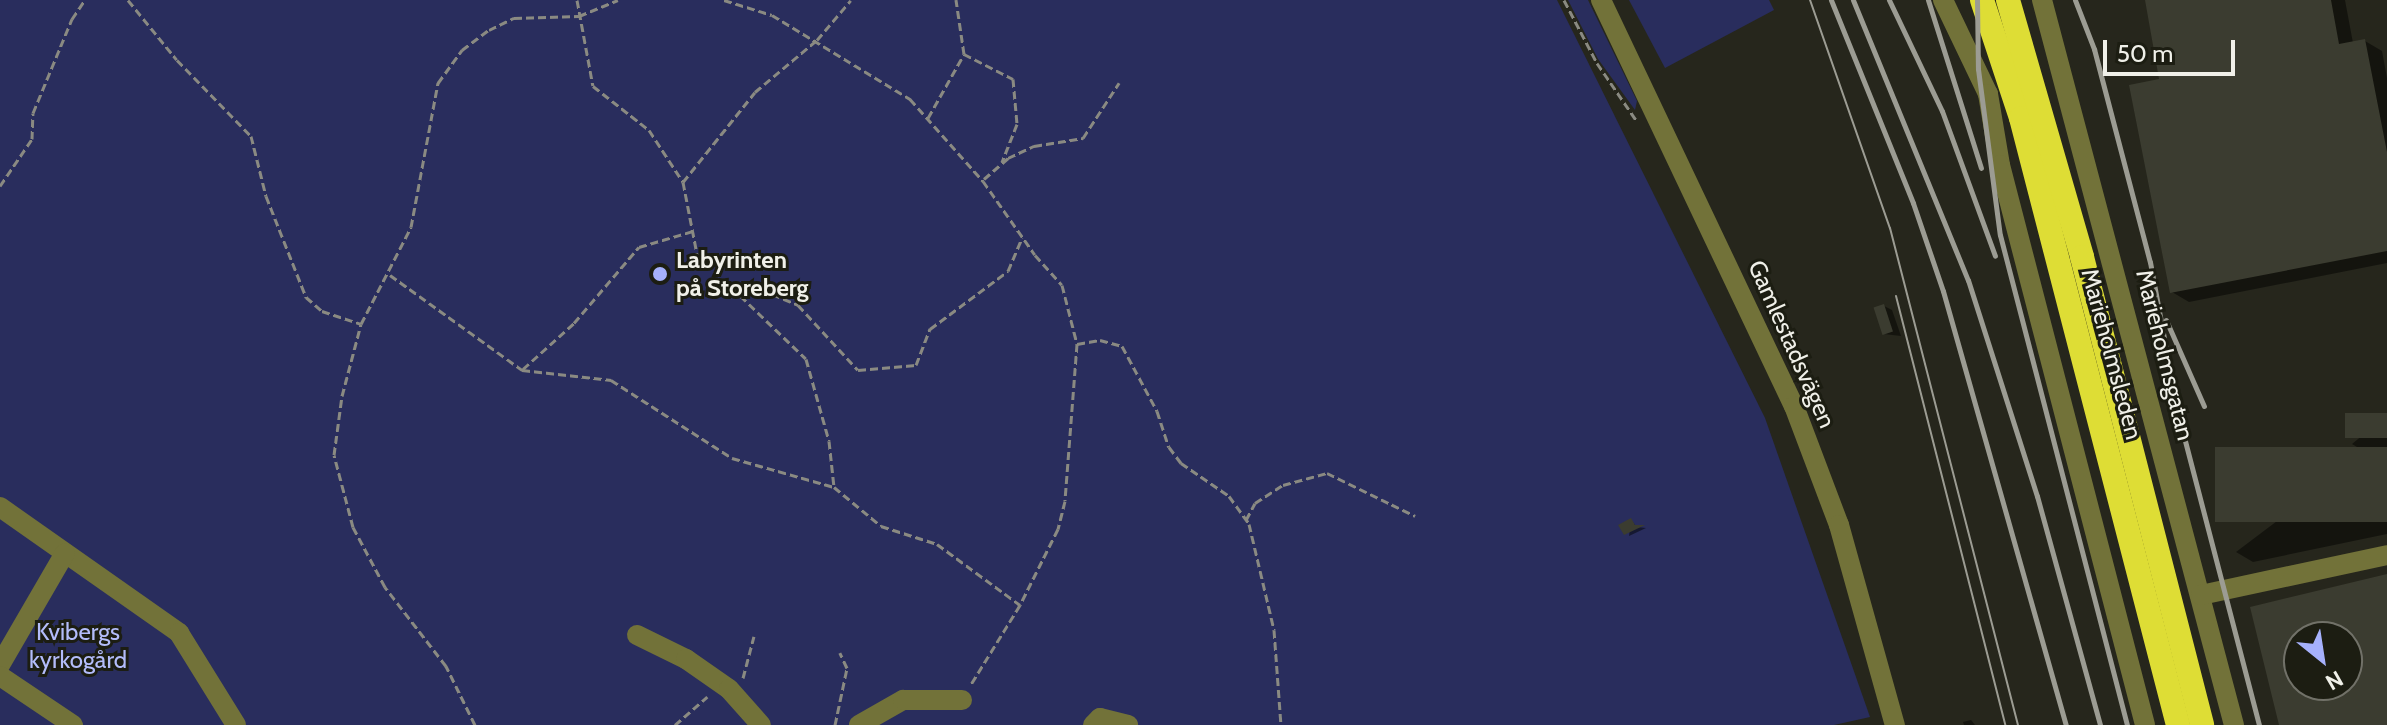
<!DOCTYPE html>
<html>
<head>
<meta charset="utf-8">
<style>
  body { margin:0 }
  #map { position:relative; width:2387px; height:725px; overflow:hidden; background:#26261c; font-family:Cabin,sans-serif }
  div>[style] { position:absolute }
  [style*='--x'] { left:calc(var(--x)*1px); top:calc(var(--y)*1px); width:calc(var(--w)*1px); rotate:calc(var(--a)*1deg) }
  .green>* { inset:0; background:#292d5d }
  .shadow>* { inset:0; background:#0007 }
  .building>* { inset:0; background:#3b3c30; transform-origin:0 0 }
  .path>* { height:3px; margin-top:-1.5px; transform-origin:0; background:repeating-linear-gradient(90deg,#8a8a82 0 8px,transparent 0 12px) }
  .minor>* { height:20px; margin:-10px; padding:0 10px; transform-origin:10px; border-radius:10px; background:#727239 }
  .highway>* { height:24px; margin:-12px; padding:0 12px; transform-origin:12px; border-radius:12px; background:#dedd35 }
  .tram>* { height:2px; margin:-1px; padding:0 1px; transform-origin:1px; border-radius:1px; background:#9c9c93 }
  .rail>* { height:5px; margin:-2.5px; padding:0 2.5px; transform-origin:2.5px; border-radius:2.5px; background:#9c9c93 }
  .dots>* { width:22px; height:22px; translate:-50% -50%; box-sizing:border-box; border:4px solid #1c1d12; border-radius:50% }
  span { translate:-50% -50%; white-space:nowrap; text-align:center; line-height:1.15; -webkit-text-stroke:6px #1c1d12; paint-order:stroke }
  .poi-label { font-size:24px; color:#f0f0e9; font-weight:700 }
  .left { translate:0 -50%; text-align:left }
  .street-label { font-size:24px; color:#f0f0e9 }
  .park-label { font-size:24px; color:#b3bcfa }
  .north { position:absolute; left:2283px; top:621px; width:80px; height:80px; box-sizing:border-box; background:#1c1d12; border:2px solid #717168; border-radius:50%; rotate:150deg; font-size:22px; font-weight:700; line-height:32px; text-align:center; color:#f0f0e9 }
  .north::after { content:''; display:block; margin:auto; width:28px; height:36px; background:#a6b1fc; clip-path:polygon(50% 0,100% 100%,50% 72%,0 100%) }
  .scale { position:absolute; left:2103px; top:40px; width:132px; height:36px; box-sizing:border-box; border:4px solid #f0f0e9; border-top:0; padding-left:10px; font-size:24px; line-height:28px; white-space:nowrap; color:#f0f0e9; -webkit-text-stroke:6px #1c1d12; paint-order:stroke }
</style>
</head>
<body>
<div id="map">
  <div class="green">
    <div style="clip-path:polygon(0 0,1557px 0,1765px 418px,1870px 717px,1834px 725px,0 725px)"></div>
    <div style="clip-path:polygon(1568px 0,1588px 0,1637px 101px,1635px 110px,1598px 59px)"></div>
    <div style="clip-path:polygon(1629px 0,1769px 0,1774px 10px,1665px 68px)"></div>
  </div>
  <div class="shadow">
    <div style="clip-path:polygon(2147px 0,2345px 0,2353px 43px,2365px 41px,2382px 51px,2387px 78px,2387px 263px,2189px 302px,2172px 292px,2162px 81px)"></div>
    <div style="clip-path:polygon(1884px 306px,1892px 310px,1901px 336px,1884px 334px)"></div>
    <div style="clip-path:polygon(2387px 415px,2387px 534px,2253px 562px,2236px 552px,2367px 453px,2352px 444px)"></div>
    <div style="clip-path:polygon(1631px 520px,1637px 527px,1646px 528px,1629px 536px)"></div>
    <div style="clip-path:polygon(1971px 720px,1975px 725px,1964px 725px,1963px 722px)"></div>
  </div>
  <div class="building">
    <div style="clip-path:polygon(2145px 0,2331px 0,2339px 44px,2365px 39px,2387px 152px,2387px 251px,2170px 293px,2129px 85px,2159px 79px)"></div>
    <div style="left:1884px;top:304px;width:29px;height:11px;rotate:72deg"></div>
    <div style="left:2387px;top:413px;width:25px;height:42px;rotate:90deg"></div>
    <div style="left:2387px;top:447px;width:75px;height:172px;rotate:90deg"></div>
    <div style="clip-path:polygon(1631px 518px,1635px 525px,1645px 525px,1624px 535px,1618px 525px)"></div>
    <div style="clip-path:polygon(evenodd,2387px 574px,2387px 725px,2279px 725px,2250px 607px,2387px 574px,2299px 637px,2347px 637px,2347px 685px,2299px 685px,2299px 637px)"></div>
  </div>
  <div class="path">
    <div style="--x:128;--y:0;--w:77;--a:50.8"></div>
    <div style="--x:177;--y:60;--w:106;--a:45.8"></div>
    <div style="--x:251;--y:136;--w:62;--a:76"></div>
    <div style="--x:266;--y:196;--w:109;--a:68.4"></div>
    <div style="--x:306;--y:297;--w:21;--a:41"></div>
    <div style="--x:322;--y:311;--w:41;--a:18.4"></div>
    <div style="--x:577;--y:0;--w:87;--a:79.5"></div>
    <div style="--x:593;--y:86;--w:71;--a:38.2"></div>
    <div style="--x:649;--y:130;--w:62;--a:56.8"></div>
    <div style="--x:683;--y:182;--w:73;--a:79"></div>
    <div style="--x:697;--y:254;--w:151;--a:43.9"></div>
    <div style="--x:806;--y:359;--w:85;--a:74.3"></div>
    <div style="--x:829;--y:441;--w:46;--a:83.8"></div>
    <div style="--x:834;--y:487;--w:61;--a:39.7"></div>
    <div style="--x:881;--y:526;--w:59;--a:17.8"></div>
    <div style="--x:937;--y:544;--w:103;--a:36.3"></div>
    <div style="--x:724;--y:0;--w:50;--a:17.4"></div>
    <div style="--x:772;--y:15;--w:162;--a:31.3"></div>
    <div style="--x:910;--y:99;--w:110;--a:48.3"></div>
    <div style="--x:983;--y:181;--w:90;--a:54.9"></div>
    <div style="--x:1035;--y:255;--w:40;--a:48"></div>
    <div style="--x:1062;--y:285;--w:61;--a:75.7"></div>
    <div style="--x:1077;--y:344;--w:157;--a:94.4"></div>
    <div style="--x:1065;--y:501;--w:29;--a:104"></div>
    <div style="--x:1058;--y:529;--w:85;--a:116.6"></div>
    <div style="--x:1020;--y:605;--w:95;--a:121.7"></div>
    <div style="--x:1564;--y:0;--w:71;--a:62.4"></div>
    <div style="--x:1597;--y:63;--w:69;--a:55.6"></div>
    <div style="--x:964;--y:54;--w:55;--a:27"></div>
    <div style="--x:1013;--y:79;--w:45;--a:84.9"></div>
    <div style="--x:1017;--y:124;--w:41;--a:111.5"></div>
    <div style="--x:928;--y:118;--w:73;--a:-60.6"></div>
    <div style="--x:964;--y:54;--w:55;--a:-98.4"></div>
    <div style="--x:984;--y:179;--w:32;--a:-41"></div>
    <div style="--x:1008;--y:158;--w:29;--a:-25"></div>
    <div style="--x:1034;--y:146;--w:50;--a:-9.3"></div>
    <div style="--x:1083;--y:138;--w:66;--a:-56.8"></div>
    <div style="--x:683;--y:182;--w:115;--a:-51.3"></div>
    <div style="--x:755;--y:92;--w:81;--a:-40"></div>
    <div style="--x:817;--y:40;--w:52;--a:-49.6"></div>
    <div style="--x:0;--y:186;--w:57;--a:-55.8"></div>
    <div style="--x:32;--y:139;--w:26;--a:-88"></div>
    <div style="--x:33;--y:113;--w:102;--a:-67.5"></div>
    <div style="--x:72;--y:19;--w:23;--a:-56"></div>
    <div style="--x:390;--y:275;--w:163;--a:35.7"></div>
    <div style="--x:522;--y:370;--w:90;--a:6.4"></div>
    <div style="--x:611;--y:380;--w:144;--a:32.8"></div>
    <div style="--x:732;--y:458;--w:106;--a:15.9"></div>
    <div style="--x:728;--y:285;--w:22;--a:0"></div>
    <div style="--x:750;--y:285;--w:52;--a:22.6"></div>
    <div style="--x:798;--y:305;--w:88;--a:47.3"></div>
    <div style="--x:858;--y:370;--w:58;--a:-4.9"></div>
    <div style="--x:916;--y:365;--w:39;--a:-69"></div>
    <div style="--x:930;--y:329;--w:97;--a:-36.6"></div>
    <div style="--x:1008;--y:271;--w:36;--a:-67"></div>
    <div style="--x:1077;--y:344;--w:23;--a:-10"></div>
    <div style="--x:1100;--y:340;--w:23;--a:15"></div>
    <div style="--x:1122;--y:346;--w:74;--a:61.7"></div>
    <div style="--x:1157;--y:411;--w:38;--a:72"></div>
    <div style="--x:1169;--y:447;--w:20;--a:53"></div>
    <div style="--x:1181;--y:463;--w:58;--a:34.5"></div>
    <div style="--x:1229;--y:496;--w:34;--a:54"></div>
    <div style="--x:1249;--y:524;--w:109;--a:76.7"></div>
    <div style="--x:1274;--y:630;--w:95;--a:85.8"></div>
    <div style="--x:523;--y:369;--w:69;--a:-42"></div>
    <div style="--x:574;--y:323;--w:100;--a:-49.5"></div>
    <div style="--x:639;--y:247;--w:56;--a:-16.5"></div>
    <div style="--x:1246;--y:520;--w:19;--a:-62"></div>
    <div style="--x:1255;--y:503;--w:33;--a:-33"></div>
    <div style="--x:1283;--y:485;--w:46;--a:-15.3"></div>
    <div style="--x:1327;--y:473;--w:98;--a:26"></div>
    <div style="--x:743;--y:678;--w:43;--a:-75.3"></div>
    <div style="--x:475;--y:725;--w:66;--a:-116.2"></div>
    <div style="--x:446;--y:666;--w:100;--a:-127.7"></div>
    <div style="--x:385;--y:587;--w:68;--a:-118.1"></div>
    <div style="--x:353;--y:527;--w:74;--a:-104.8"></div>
    <div style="--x:334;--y:455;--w:60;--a:-82.3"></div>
    <div style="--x:342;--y:396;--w:74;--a:-75.2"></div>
    <div style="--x:361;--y:324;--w:109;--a:-62.7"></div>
    <div style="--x:411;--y:227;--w:147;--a:-79.4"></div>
    <div style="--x:438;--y:83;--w:41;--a:-54"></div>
    <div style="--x:462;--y:50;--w:34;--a:-37"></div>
    <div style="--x:489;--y:30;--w:28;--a:-26"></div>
    <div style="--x:514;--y:18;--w:65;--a:-1.8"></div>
    <div style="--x:579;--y:16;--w:42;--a:-22.3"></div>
    <div style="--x:675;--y:725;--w:43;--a:-41.2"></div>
    <div style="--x:835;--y:725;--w:58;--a:-78.1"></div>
    <div style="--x:847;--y:668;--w:17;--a:-115"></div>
  </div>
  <div class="minor">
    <div style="--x:1601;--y:0;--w:450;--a:64.6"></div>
    <div style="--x:1794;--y:406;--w:127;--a:69.3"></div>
    <div style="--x:1839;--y:525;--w:208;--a:74.4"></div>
    <div style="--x:1943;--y:0;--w:104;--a:64.4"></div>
    <div style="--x:1988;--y:94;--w:72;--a:80.4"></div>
    <div style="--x:2000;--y:165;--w:578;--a:75.48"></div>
    <div style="--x:2042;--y:0;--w:750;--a:75.17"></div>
    <div style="--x:0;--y:507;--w:219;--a:35.1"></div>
    <div style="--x:179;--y:633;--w:108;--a:58.2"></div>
    <div style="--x:2201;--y:595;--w:190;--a:-12.1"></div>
    <div style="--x:637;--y:635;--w:55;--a:26.1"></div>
    <div style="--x:686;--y:659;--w:52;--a:34.9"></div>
    <div style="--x:729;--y:689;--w:48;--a:48.4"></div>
    <div style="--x:0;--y:665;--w:129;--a:-59.9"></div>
    <div style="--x:0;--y:676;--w:88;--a:33.9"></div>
    <div style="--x:859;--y:725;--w:51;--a:-29.6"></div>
    <div style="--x:903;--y:700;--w:59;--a:0"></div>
    <div style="--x:1093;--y:725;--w:10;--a:-45"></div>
    <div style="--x:1100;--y:718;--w:29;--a:14"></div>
  </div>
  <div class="highway">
    <div style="--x:1982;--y:0;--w:124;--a:71.7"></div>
    <div style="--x:2021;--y:118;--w:627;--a:75.5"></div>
    <div style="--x:2008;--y:0;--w:267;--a:73.9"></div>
    <div style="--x:2082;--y:257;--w:483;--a:75.6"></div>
  </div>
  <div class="tram">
    <div style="--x:1810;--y:0;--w:242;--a:70.7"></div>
    <div style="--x:1890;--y:228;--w:513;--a:75.56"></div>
    <div style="--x:1896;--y:296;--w:443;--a:75.7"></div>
  </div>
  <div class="rail">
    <div style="--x:1831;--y:0;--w:219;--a:68"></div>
    <div style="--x:1913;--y:203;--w:93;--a:71.2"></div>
    <div style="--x:1943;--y:291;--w:451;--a:74.2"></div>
    <div style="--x:1853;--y:0;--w:303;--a:67.7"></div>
    <div style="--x:1968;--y:280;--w:227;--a:72.3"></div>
    <div style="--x:2037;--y:496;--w:238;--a:74.6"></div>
    <div style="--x:1889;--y:0;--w:123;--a:64.5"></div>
    <div style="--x:1942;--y:111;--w:154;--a:69.9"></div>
    <div style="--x:1928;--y:0;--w:176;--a:72.5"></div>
    <div style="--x:1977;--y:0;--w:69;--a:89.2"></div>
    <div style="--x:1978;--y:69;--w:167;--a:82.5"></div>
    <div style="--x:2000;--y:235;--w:506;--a:75.47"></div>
    <div style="--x:2075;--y:0;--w:53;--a:68.8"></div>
    <div style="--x:2094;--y:49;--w:220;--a:75.3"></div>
    <div style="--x:2150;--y:262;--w:155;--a:79.6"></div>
    <div style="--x:2178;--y:414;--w:321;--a:75.4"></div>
    <div style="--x:2166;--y:320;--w:94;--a:66.2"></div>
  </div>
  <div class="dots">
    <div style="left:660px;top:274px;background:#a6b1fc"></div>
  </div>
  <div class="poi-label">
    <span class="left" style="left:676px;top:274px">Labyrinten<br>på Storeberg</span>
  </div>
  <div class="street-label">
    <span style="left:1792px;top:344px;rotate:66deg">Gamlestadsvägen</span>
    <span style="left:2112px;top:354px;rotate:75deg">Marieholmsleden</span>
    <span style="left:2165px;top:355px;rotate:76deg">Marieholmsgatan</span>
  </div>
  <div class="park-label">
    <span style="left:78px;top:646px">Kvibergs<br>kyrkogård</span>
  </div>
  <div class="north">N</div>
  <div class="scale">50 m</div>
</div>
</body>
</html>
